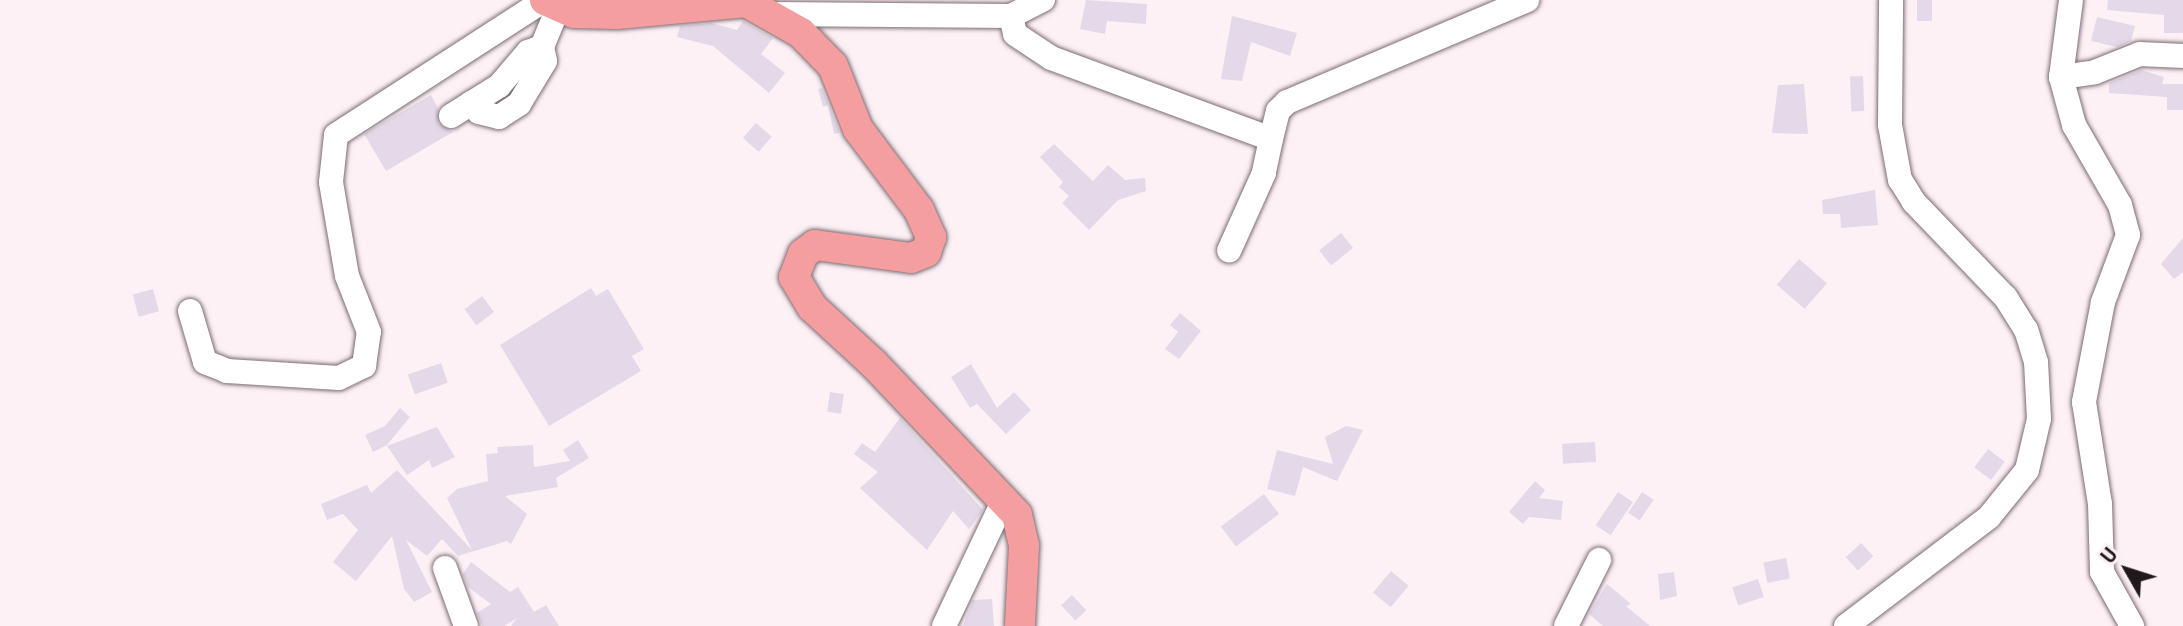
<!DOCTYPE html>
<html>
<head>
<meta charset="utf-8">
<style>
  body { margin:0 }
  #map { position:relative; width:2183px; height:626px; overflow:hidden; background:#fdf1f6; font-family:"Archivo Narrow",sans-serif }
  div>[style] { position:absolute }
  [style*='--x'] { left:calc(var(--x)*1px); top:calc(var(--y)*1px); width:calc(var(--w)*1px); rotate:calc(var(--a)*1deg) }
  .building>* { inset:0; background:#e4d9e8; transform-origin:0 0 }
  .roads { filter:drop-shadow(0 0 2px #7c6c73) drop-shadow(0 0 2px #7c6c73) }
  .minor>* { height:24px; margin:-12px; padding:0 12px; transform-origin:12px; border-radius:12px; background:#fff }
  .major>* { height:30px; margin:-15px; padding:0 15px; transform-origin:15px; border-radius:15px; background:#f59ea0 }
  span { translate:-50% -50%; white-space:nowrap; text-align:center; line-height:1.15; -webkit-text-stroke:7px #fdf1f6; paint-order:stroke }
  .north { position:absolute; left:2087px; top:530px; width:80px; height:80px; -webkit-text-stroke:6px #fdf1f6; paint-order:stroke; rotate:309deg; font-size:22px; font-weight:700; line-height:32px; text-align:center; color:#1f191b }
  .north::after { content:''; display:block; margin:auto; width:28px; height:36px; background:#1f191b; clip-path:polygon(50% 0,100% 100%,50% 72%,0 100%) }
</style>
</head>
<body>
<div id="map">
  <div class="building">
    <div style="clip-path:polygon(1086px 0,1147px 4px,1146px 24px,1107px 21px,1105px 34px,1080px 29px)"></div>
    <div style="left:1917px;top:0;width:15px;height:21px"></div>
    <div style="clip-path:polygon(2108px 0,2183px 0,2183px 33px,2164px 33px,2164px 15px,2107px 10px)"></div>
    <div style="clip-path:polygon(1232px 16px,1297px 33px,1290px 56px,1251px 42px,1242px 81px,1221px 79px)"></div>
    <div style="clip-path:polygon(2097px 17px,2135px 26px,2131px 41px,2117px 47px,2091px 41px)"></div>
    <div style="clip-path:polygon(743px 21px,773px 38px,761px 54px,785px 73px,769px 93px,713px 46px,677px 37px,680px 26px,711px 23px,737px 30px)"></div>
    <div style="clip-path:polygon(2141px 70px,2164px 77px,2162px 84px,2183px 84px,2183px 110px,2167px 110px,2167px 97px,2109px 93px,2109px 83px)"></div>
    <div style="left:1863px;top:76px;width:35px;height:13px;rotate:88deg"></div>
    <div style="clip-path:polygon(1804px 84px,1808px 134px,1772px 133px,1778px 85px)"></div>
    <div style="clip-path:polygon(822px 88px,840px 133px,834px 134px,828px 105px,823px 107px,818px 89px)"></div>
    <div style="clip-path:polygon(431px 95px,438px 108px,438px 123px,453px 132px,386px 171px,364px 134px)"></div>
    <div style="left:756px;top:123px;width:21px;height:20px;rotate:41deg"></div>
    <div style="clip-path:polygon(1054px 144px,1093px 181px,1108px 165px,1125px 180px,1145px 178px,1146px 191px,1118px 200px,1089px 230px,1062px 203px,1069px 196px,1059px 187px,1063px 182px,1040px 157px)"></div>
    <div style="clip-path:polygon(1875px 190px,1878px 225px,1841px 228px,1840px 214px,1823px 214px,1822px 200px)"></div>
    <div style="left:1341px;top:233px;width:19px;height:28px;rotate:51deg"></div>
    <div style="clip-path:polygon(2183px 238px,2183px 272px,2174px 279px,2161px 264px)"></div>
    <div style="left:1799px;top:259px;width:37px;height:34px;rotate:41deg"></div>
    <div style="clip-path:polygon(591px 288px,596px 296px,608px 289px,644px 349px,632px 356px,641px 371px,549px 426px,500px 345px)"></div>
    <div style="left:153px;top:289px;width:23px;height:21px;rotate:75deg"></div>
    <div style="left:482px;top:296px;width:20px;height:22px;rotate:53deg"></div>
    <div style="clip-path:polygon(1180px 313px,1201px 331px,1179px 359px,1165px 349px,1178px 332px,1170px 325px)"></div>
    <div style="left:441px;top:363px;width:21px;height:35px;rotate:71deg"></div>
    <div style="clip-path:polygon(971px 364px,997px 408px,1014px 392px,1031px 410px,1006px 434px,977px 404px,970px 408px,951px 377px)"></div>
    <div style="left:830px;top:392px;width:14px;height:20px;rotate:8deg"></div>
    <div style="clip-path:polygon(400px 408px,410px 417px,387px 445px,373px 452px,365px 435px,385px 426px)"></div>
    <div style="clip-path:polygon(900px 418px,983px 510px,969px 529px,953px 511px,927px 550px,860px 488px,878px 472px,854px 454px,862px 443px,875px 452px)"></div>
    <div style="clip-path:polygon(1346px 426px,1363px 430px,1337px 481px,1303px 467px,1295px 496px,1267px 489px,1277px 450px,1333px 464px,1325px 437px)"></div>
    <div style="clip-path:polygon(437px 427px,455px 457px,432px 468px,429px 460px,407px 475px,387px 446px)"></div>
    <div style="clip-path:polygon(578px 440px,589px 458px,556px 478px,558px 487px,505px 496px,527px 514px,511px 544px,507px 541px,458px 556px,442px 539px,427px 556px,406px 540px,432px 592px,414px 602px,404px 589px,392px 536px,356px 581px,333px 562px,358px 530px,343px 514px,327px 520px,321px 504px,367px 485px,371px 493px,397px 470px,472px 550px,447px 498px,457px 489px,488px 481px,486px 454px,498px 453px,497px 447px,533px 445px,534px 467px,570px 461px,563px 450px)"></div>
    <div style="left:1595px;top:442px;width:20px;height:33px;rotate:87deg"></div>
    <div style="left:1988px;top:449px;width:21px;height:23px;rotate:37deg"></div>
    <div style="clip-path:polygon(1535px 481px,1545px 490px,1539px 498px,1563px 501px,1561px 520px,1529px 517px,1523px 524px,1509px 512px)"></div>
    <div style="left:1618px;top:492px;width:18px;height:40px;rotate:34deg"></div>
    <div style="left:1642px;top:492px;width:14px;height:25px;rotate:34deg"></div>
    <div style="left:1264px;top:494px;width:25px;height:54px;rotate:53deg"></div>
    <div style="left:1861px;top:543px;width:18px;height:21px;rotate:47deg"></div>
    <div style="left:1786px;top:558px;width:21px;height:23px;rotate:79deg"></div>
    <div style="clip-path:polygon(471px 562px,510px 592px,518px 587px,534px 612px,546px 605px,559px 626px,511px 626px,517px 618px,504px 626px,482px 626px,477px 613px,491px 604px,468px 587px,463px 574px)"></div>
    <div style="left:1391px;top:571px;width:23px;height:28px;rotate:40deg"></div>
    <div style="clip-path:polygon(1674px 572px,1677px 596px,1660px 600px,1658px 574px)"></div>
    <div style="left:1758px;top:579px;width:19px;height:27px;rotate:72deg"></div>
    <div style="clip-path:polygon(1607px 584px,1631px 604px,1626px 606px,1650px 626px,1603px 626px,1589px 614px)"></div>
    <div style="left:1072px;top:595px;width:21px;height:15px;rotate:47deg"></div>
    <div style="clip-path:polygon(992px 599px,994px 626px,963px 626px,973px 600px)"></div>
  </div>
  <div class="roads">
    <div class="minor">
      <div style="--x:2071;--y:0;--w:78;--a:97.4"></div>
      <div style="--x:2061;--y:77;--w:50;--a:74.8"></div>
      <div style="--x:2074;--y:125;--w:92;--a:60.1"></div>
      <div style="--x:2120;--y:205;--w:31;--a:75"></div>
      <div style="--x:2128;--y:235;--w:72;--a:110.5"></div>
      <div style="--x:2103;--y:302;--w:102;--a:100.8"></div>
      <div style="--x:2084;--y:402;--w:103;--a:81.1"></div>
      <div style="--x:2100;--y:504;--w:68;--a:88.3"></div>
      <div style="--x:2102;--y:572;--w:62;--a:60.9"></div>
      <div style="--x:771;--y:14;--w:240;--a:0.5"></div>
      <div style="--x:1011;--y:16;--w:36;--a:-27"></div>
      <div style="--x:1011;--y:16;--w:18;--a:77"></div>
      <div style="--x:1015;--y:34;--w:43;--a:33.7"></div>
      <div style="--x:1051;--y:58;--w:234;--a:20.2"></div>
      <div style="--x:1271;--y:139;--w:35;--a:102"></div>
      <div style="--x:1264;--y:173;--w:85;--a:114.2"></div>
      <div style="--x:2061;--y:77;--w:34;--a:-8"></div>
      <div style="--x:2095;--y:72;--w:48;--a:-21.8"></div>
      <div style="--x:2140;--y:54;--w:43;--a:2.7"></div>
      <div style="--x:471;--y:103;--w:12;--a:48"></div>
      <div style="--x:479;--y:112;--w:21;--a:14"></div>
      <div style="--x:499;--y:117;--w:24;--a:-33"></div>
      <div style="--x:519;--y:104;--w:50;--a:-58.8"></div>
      <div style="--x:545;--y:61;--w:14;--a:-102"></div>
      <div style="--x:451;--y:116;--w:57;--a:-32"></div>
      <div style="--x:499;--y:86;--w:45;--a:-49.5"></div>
      <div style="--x:528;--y:52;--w:15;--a:-20"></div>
      <div style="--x:542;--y:47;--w:42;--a:-67.7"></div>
      <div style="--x:1271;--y:139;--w:29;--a:-76"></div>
      <div style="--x:1278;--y:111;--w:13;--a:-45"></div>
      <div style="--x:1287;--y:102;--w:261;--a:-23"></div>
      <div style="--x:190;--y:311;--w:53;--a:73.6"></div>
      <div style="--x:205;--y:362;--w:24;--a:22"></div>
      <div style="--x:227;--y:371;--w:112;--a:3.6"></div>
      <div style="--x:339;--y:378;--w:28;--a:-26"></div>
      <div style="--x:364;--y:366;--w:34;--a:-82"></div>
      <div style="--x:369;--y:332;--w:60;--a:-111.4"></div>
      <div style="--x:347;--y:276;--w:95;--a:-99.7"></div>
      <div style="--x:331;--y:182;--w:47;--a:-83.9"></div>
      <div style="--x:336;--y:135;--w:249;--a:-32.9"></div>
      <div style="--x:445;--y:568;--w:62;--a:70.1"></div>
      <div style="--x:944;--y:626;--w:137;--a:-64.6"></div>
      <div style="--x:1566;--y:626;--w:74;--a:-63.4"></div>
      <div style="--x:1846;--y:626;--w:180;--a:-37.3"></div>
      <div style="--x:1989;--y:517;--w:60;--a:-51"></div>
      <div style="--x:2027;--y:470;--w:52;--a:-76.8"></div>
      <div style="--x:2039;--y:419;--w:57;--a:-93"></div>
      <div style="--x:2036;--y:362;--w:34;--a:-107"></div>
      <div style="--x:2026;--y:330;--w:39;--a:-122"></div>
      <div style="--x:2005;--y:297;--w:132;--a:-133.8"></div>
      <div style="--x:1914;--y:202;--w:26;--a:-122"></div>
      <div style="--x:1900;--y:180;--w:56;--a:-100.3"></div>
      <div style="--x:1890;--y:125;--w:125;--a:-89.5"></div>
    </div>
    <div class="major">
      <div style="--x:545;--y:0;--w:32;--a:24"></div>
      <div style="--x:574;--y:13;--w:43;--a:1.3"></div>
      <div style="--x:617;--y:14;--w:130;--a:-5.3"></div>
      <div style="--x:746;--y:2;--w:63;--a:29.4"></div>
      <div style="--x:801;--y:33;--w:46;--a:45.9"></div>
      <div style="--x:833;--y:66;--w:68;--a:68.4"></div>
      <div style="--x:858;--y:129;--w:101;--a:53"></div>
      <div style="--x:919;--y:210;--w:30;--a:66"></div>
      <div style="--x:931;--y:237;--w:16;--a:108"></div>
      <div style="--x:926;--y:252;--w:16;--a:158"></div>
      <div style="--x:911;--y:258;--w:97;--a:-172.3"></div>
      <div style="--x:815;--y:245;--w:15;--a:143"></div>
      <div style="--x:803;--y:254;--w:25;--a:111"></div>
      <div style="--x:794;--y:277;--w:35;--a:59"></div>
      <div style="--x:812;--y:307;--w:83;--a:42.6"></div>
      <div style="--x:873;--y:363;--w:209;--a:46.5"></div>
      <div style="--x:1017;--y:515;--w:32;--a:77"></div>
      <div style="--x:1024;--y:546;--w:80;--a:92.9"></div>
    </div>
  </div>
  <div class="north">U</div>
</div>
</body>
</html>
